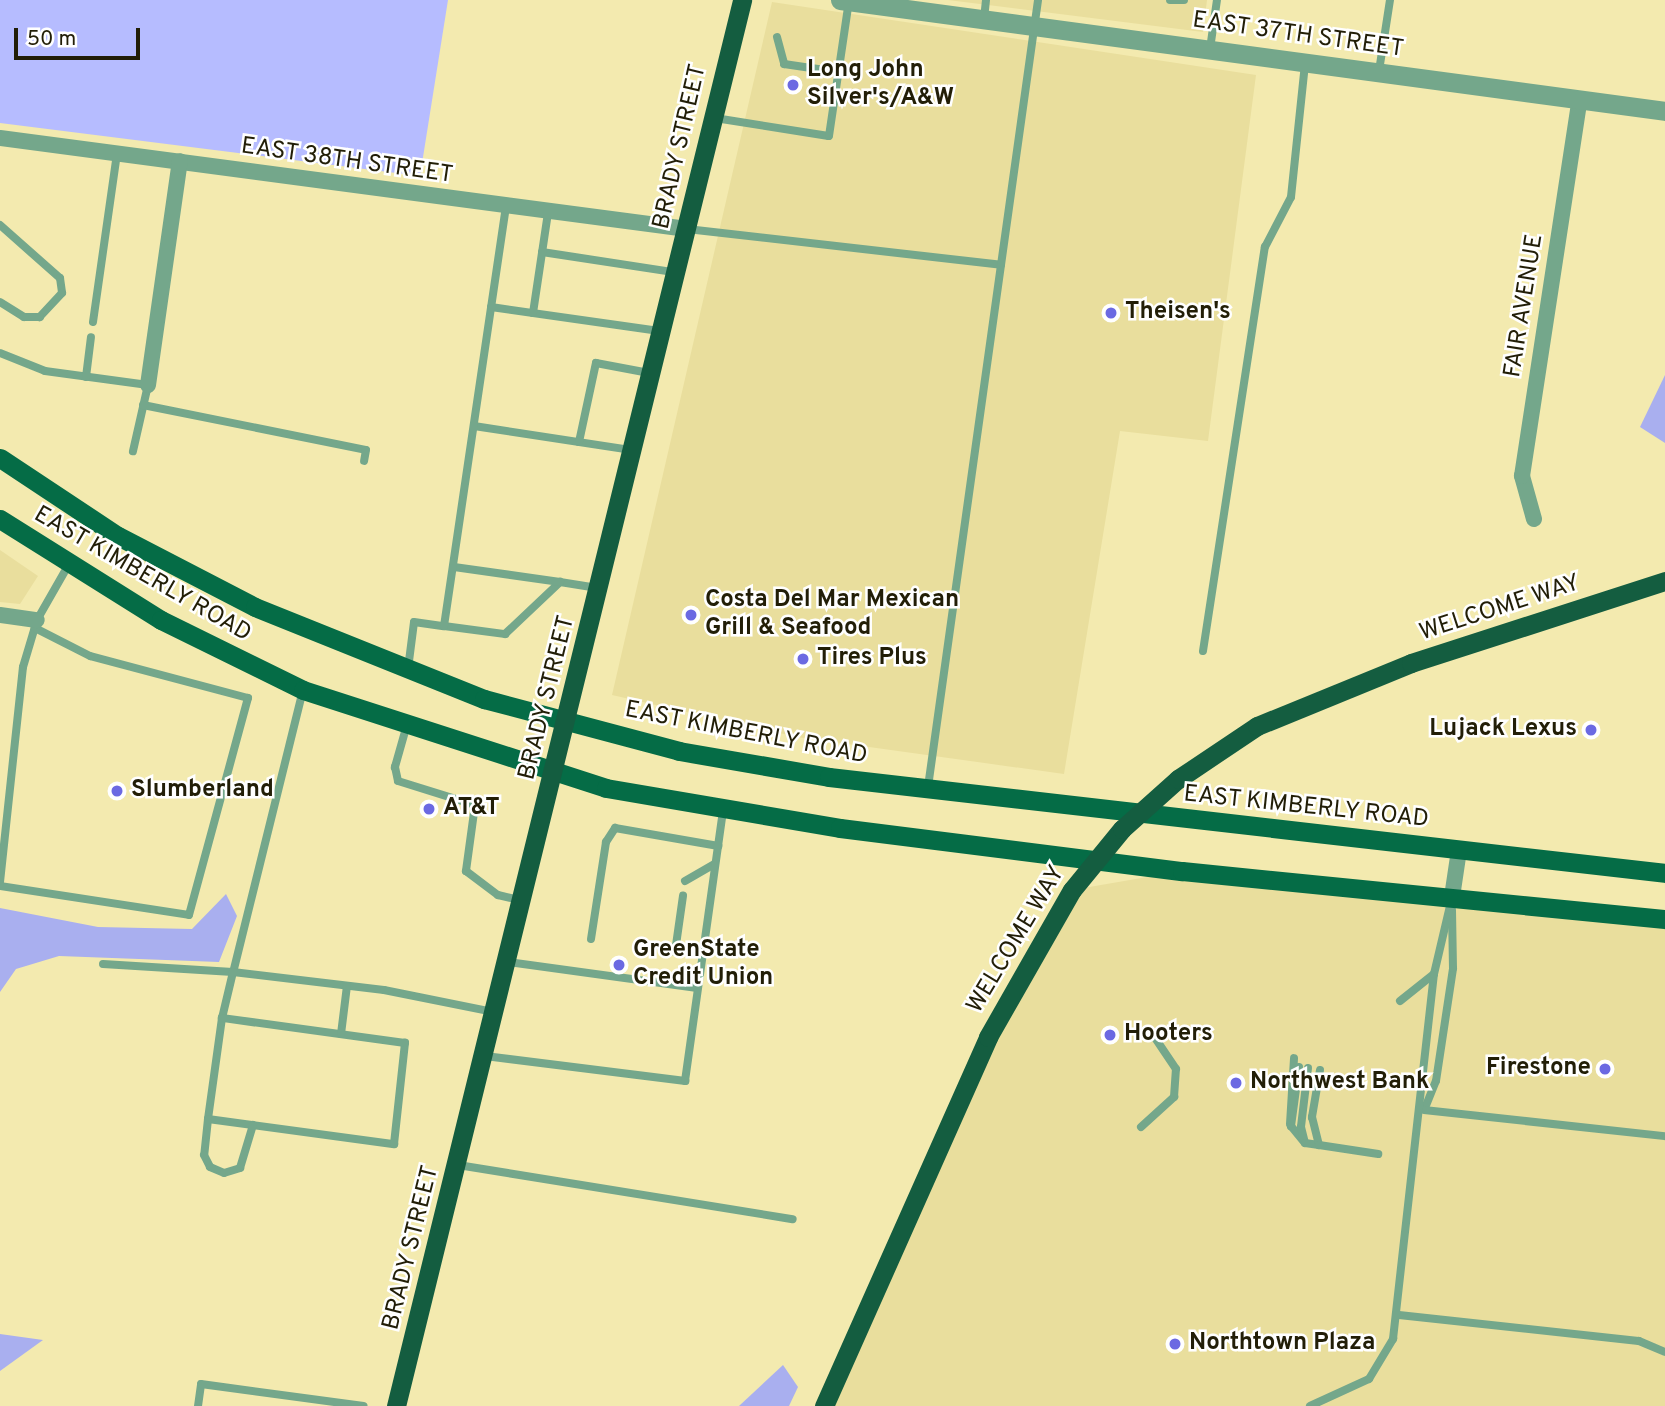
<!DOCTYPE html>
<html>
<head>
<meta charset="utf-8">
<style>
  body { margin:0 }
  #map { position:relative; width:1665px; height:1406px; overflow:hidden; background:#f3eaaf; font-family:Overpass,sans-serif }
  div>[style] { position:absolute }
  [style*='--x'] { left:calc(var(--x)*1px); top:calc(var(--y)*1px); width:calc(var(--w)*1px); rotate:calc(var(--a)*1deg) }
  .built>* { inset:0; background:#e9de9d }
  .green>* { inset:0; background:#b6bcff }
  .forest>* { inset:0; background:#a9afef }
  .service>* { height:8px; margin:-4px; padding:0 4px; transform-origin:4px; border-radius:4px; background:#74a78b }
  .minor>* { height:16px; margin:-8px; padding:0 8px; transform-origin:8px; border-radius:8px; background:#74a78b }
  .tertiary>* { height:19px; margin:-9.5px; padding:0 9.5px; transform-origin:9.5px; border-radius:9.5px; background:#74a78b }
  .primary>* { height:19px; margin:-9.5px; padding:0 9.5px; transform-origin:9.5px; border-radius:9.5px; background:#056c46 }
  .trunk>* { height:19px; margin:-9.5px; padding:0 9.5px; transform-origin:9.5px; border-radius:9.5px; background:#145d40 }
  .dots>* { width:19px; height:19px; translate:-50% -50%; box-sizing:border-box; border:4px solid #fff; border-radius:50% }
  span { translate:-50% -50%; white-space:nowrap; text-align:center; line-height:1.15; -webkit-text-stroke:5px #fff; paint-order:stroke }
  .street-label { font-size:24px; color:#221e07 }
  .poi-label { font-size:24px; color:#221e07; font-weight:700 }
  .left { translate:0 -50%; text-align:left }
  .right { translate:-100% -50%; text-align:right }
  .scale { position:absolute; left:14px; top:28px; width:126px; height:32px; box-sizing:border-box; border:4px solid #221e07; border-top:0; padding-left:9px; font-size:21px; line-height:24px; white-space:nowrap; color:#221e07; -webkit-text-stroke:5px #fff; paint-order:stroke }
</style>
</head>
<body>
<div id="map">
  <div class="built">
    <div style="clip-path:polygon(948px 0,1207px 0,1203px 32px)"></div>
    <div style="clip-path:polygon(772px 2px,1256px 75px,1208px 441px,1120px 431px,1064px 774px,797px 737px,612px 695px)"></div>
    <div style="clip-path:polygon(0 550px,38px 576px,20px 604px,0 602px)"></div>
    <div style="clip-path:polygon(1182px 871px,1665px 919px,1665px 1406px,824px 1406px,894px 1246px,1072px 890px)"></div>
  </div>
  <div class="green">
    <div style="clip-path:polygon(0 0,448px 0,420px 176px,0 123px)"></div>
  </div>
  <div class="forest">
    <div style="clip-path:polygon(1665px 375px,1665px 443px,1640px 427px)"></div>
    <div style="clip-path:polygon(226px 894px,237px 916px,219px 962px,59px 956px,16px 969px,0 992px,0 908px,98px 927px,192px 929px)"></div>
    <div style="clip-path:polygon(0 1334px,43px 1340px,0 1371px)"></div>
    <div style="clip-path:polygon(783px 1365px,798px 1387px,789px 1406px,739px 1406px)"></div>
  </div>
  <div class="service">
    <div style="--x:1170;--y:0;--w:14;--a:0"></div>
    <div style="--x:984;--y:19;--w:19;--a:-84"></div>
    <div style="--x:777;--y:37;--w:28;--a:75"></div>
    <div style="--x:784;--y:64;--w:55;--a:8.4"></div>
    <div style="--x:1210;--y:49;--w:49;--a:-81.9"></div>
    <div style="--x:1379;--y:71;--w:72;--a:-81.2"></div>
    <div style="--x:715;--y:118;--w:115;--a:9"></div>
    <div style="--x:829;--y:136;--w:136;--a:-81.6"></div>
    <div style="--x:0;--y:225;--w:80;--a:41.5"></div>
    <div style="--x:60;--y:278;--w:15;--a:82"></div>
    <div style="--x:62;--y:293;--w:33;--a:133"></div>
    <div style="--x:40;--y:317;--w:16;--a:180"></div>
    <div style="--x:24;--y:317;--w:28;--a:-148"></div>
    <div style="--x:687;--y:229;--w:316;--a:6.5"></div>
    <div style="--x:542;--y:252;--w:133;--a:8.7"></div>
    <div style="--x:491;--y:307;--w:170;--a:8.1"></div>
    <div style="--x:533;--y:313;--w:101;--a:-81.5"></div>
    <div style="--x:93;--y:322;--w:171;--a:-81.9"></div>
    <div style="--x:0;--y:353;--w:48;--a:21.8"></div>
    <div style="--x:45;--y:371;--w:104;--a:7.7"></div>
    <div style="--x:148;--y:385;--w:68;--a:102.8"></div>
    <div style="--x:86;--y:377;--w:40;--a:-82.9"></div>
    <div style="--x:143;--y:405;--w:227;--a:11.4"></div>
    <div style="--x:366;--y:450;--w:11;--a:100"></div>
    <div style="--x:474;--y:426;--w:158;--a:8.7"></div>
    <div style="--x:579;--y:442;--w:81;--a:-77.9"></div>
    <div style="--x:596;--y:363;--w:54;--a:10.7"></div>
    <div style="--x:560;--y:582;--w:38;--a:9"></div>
    <div style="--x:444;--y:626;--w:62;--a:7.5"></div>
    <div style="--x:505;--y:634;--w:76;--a:-43.4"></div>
    <div style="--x:560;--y:582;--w:107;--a:-171.9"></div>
    <div style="--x:1203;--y:651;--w:409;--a:-81.3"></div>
    <div style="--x:1265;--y:247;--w:56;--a:-62.5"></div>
    <div style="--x:1291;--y:197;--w:134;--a:-84"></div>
    <div style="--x:408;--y:669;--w:47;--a:-82.7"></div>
    <div style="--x:414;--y:622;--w:30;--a:8"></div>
    <div style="--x:444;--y:626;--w:424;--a:-81.6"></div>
    <div style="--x:303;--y:690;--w:291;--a:103.9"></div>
    <div style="--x:233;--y:972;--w:152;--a:6.8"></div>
    <div style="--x:384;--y:990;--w:111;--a:11.4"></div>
    <div style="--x:406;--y:728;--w:41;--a:105.8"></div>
    <div style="--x:395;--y:767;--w:14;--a:78"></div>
    <div style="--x:398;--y:781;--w:81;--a:17.3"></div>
    <div style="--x:475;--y:805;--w:67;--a:97.8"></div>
    <div style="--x:466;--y:871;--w:40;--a:37"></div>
    <div style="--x:498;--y:895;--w:22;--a:13"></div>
    <div style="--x:928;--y:787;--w:795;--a:-82.04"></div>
    <div style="--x:685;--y:881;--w:34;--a:-30"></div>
    <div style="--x:0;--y:882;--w:216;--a:-83.9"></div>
    <div style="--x:23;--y:667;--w:49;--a:-73.4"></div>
    <div style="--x:37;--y:620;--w:64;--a:-60.3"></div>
    <div style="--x:0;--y:886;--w:191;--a:8.7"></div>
    <div style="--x:189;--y:915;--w:225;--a:-74.8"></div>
    <div style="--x:248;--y:698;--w:163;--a:-165.1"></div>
    <div style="--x:90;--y:656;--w:62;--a:-153"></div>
    <div style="--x:591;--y:939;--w:98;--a:-81.2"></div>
    <div style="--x:606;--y:842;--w:17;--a:-57"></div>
    <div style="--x:615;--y:828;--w:105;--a:9.9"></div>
    <div style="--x:675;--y:952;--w:57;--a:-81.9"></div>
    <div style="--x:508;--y:962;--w:191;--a:7.8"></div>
    <div style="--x:103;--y:964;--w:130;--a:3.5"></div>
    <div style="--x:233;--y:972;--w:47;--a:103.4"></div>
    <div style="--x:222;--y:1018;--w:102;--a:97.9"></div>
    <div style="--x:208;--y:1119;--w:188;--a:7.7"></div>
    <div style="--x:394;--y:1144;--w:102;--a:-83.8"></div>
    <div style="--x:405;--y:1043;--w:185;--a:-172.2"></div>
    <div style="--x:1400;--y:1001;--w:43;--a:-38.5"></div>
    <div style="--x:341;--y:1034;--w:48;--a:-82.9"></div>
    <div style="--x:485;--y:1056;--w:202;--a:7.1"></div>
    <div style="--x:685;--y:1081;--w:273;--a:-82"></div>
    <div style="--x:1299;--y:1067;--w:60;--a:97.7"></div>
    <div style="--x:1291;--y:1126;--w:22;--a:51"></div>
    <div style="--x:1308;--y:1068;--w:59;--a:96.8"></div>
    <div style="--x:1301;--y:1127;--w:16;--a:76"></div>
    <div style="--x:1305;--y:1143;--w:14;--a:8"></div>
    <div style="--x:1320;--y:1070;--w:48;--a:99.7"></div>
    <div style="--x:1312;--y:1117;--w:29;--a:76"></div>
    <div style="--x:1319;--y:1145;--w:60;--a:8.7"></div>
    <div style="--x:1425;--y:1108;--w:29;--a:-68"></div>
    <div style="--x:1436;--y:1081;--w:114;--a:-81.4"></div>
    <div style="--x:1453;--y:968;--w:58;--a:-91"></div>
    <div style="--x:1424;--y:1110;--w:242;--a:6.2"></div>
    <div style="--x:208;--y:1119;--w:36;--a:96"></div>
    <div style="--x:204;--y:1155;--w:13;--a:63"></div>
    <div style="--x:210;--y:1167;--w:15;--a:23"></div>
    <div style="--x:224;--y:1173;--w:17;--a:-17"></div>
    <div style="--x:240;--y:1168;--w:45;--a:-73.2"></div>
    <div style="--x:1290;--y:1124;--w:66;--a:-86.5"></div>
    <div style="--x:1141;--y:1127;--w:45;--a:-42.3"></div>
    <div style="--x:1174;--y:1097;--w:28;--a:-86"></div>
    <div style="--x:1176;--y:1069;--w:37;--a:-124"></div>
    <div style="--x:458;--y:1165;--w:339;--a:9.2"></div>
    <div style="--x:1399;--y:1315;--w:241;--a:6.2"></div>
    <div style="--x:1639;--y:1341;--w:28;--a:23"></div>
    <div style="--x:198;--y:1406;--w:22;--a:-82"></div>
    <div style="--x:201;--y:1384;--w:164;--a:7.7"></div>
    <div style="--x:1310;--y:1406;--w:65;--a:-24.6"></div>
    <div style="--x:1369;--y:1379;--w:47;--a:-59"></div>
    <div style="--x:1393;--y:1339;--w:367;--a:-83.6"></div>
    <div style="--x:1434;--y:974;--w:79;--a:-76.8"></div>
  </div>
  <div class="minor">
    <div style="--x:0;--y:138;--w:693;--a:7.55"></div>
    <div style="--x:148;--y:385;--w:226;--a:-81.9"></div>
    <div style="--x:1534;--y:519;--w:45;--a:-105.6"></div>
    <div style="--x:1522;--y:476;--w:381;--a:-81.3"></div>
    <div style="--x:0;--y:615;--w:37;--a:8"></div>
    <div style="--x:1452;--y:897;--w:48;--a:-81.5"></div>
  </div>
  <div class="tertiary">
    <div style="--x:840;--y:0;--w:832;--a:7.66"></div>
  </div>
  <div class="primary">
    <div style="--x:0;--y:458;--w:141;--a:33.5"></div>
    <div style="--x:118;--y:536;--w:154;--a:27.4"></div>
    <div style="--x:255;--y:607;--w:247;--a:21.9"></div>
    <div style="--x:484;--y:699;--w:202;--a:14.9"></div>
    <div style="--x:679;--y:751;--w:152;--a:9.8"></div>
    <div style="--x:829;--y:777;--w:841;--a:6.55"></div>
    <div style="--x:0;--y:519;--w:190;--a:32.1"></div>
    <div style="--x:161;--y:620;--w:158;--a:26.2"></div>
    <div style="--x:303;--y:690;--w:318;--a:17.9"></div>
    <div style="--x:606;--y:788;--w:237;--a:9.7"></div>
    <div style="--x:840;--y:828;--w:345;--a:7.2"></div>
    <div style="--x:1182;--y:871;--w:485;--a:5.7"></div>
  </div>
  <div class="trunk">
    <div style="--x:396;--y:1406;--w:1448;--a:-76.17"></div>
    <div style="--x:824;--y:1406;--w:404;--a:-66"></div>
    <div style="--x:988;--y:1037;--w:169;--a:-60.3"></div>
    <div style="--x:1072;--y:890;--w:79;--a:-50.7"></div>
    <div style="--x:1122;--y:829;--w:75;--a:-41.8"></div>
    <div style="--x:1178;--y:779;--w:95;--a:-33.9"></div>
    <div style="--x:1257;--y:726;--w:166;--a:-22.2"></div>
    <div style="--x:1411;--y:663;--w:267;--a:-17.9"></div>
  </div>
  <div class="dots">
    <div style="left:793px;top:85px;background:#6b69e2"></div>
    <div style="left:1111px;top:313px;background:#6b69e2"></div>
    <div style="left:691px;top:615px;background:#6b69e2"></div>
    <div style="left:803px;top:659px;background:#6b69e2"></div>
    <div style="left:1591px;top:730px;background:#6b69e2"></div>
    <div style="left:117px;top:791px;background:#6b69e2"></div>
    <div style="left:429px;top:809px;background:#6b69e2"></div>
    <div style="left:619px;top:965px;background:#6b69e2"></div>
    <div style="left:1110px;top:1035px;background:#6b69e2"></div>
    <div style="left:1605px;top:1069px;background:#6b69e2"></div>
    <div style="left:1236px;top:1083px;background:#6b69e2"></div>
    <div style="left:1175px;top:1344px;background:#6b69e2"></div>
  </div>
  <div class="street-label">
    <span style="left:1298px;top:36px;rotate:8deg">EAST 37TH STREET</span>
    <span style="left:681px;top:147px;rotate:-77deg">BRADY STREET</span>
    <span style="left:347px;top:162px;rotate:8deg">EAST 38TH STREET</span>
    <span style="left:1525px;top:306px;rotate:-81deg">FAIR AVENUE</span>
    <span style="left:142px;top:575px;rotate:30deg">EAST KIMBERLY ROAD</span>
    <span style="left:1500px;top:609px;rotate:-18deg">WELCOME WAY</span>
    <span style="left:548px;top:698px;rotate:-76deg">BRADY STREET</span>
    <span style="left:746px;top:734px;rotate:11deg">EAST KIMBERLY ROAD</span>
    <span style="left:1306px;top:808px;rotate:6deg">EAST KIMBERLY ROAD</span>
    <span style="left:1017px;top:940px;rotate:-59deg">WELCOME WAY</span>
    <span style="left:412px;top:1248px;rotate:-76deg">BRADY STREET</span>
  </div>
  <div class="poi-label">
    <span class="left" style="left:807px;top:85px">Long John<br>Silver's/A&amp;W</span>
    <span class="left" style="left:1125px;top:313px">Theisen's</span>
    <span class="left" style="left:705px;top:615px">Costa Del Mar Mexican<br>Grill &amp; Seafood</span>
    <span class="left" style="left:817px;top:659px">Tires Plus</span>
    <span class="right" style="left:1577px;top:730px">Lujack Lexus</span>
    <span class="left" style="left:131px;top:791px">Slumberland</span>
    <span class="left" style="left:443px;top:809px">AT&amp;T</span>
    <span class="left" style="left:633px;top:965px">GreenState<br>Credit Union</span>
    <span class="left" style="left:1124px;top:1035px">Hooters</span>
    <span class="right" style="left:1591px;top:1069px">Firestone</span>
    <span class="left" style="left:1250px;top:1083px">Northwest Bank</span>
    <span class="left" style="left:1189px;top:1344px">Northtown Plaza</span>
  </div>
  <div class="scale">50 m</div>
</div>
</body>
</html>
